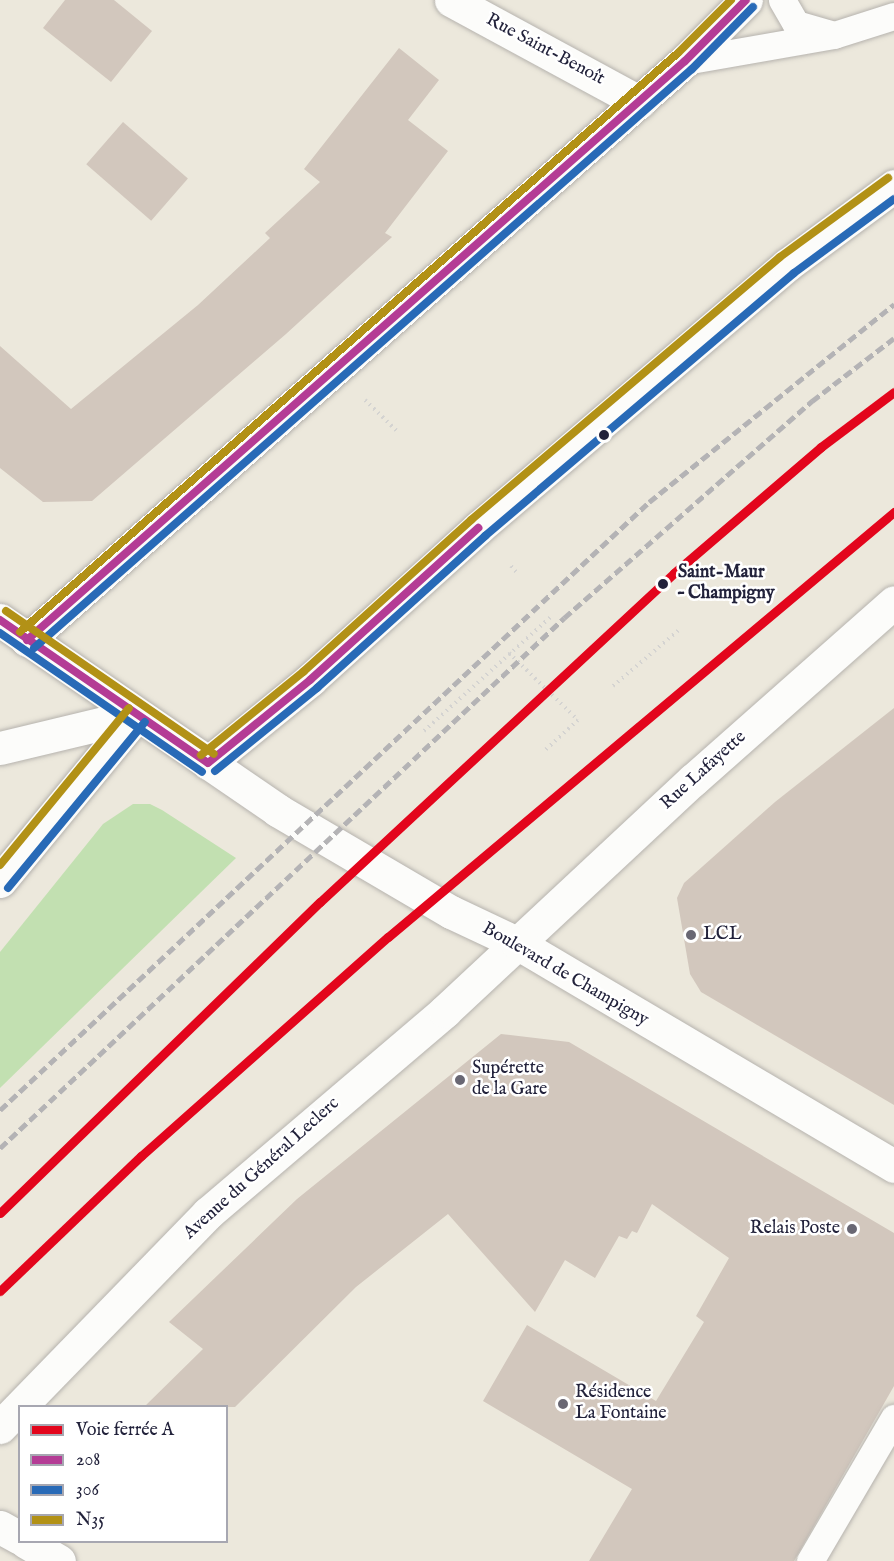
<!DOCTYPE html>
<html>
<head>
<meta charset="utf-8">
<style>
  body { margin:0 }
  #map { position:relative; width:894px; height:1561px; overflow:hidden; background:#ece8dc; font-family:"IM FELL English",serif }
  div>[style] { position:absolute }
  [style*='--x'] { left:calc(var(--x)*1px); top:calc(var(--y)*1px); width:calc(var(--w)*1px); rotate:calc(var(--a)*1deg) }
  .green>* { inset:0; background:#c2e0b1 }
  .building>* { inset:0; background:#d2c7bd; transform-origin:0 0 }
  .path>* { height:4px; margin-top:-2px; transform-origin:0; background:repeating-linear-gradient(90deg,#d4d3d1 0 1.5px,transparent 0 6px) }
  .roads { filter:drop-shadow(0 0 2px #b6b3ae) drop-shadow(0 0 2px #b6b3ae) }
  .service>* { height:27px; margin:-13.5px; padding:0 13.5px; transform-origin:13.5px; border-radius:13.5px; background:#fcfcfa }
  .minor>* { height:33px; margin:-16.5px; padding:0 16.5px; transform-origin:16.5px; border-radius:16.5px; background:#fcfcfa }
  .tertiary>* { height:33px; margin:-16.5px; padding:0 16.5px; transform-origin:16.5px; border-radius:16.5px; background:#fcfcfa }
  .secondary>* { height:33px; margin:-16.5px; padding:0 16.5px; transform-origin:16.5px; border-radius:16.5px; background:#fcfcfa }
  .rail>* { height:4.5px; margin-top:-2.25px; transform-origin:0; background:repeating-linear-gradient(90deg,#b4b3b5 0 9px,transparent 0 13.5px) }
  .bus-1>* { height:8px; margin:-4px; padding:0 4px; transform-origin:4px; border-radius:4px; background:#b43c95 }
  .bus-2>* { height:8px; margin:-4px; padding:0 4px; transform-origin:4px; border-radius:4px; background:#286ab7 }
  .bus-3>* { height:8px; margin:-4px; padding:0 4px; transform-origin:4px; border-radius:4px; background:#b29116 }
  .rail-1>* { height:9px; margin:-4.5px; padding:0 4.5px; transform-origin:4.5px; border-radius:4.5px; background:#e3051c }
  .dots>* { width:16px; height:16px; translate:-50% -50%; box-sizing:border-box; border:3px solid #fff; border-radius:50% }
  span { translate:-50% -50%; white-space:nowrap; text-align:center; line-height:1.15; -webkit-text-stroke:5px #fff; paint-order:stroke }
  .street-label { font-size:18px; color:#22223b }
  .stop-label { font-size:18px; color:#22223b; font-weight:700 }
  .left { translate:0 -50%; text-align:left }
  .poi-label { font-size:18px; color:#22223b }
  .right { translate:-100% -50%; text-align:right }
  .legend { position:absolute; left:18px; top:1405px; width:210px; height:138px; box-sizing:border-box; background:#fff; border:2px solid #a7a7b1; margin:0; padding:8px 10px; list-style:none; font-size:18px; color:#22223b }
  .legend li { display:flex; align-items:center; gap:12px; height:30px }
  .legend b { width:30px; border:2px solid #a7a7b1 }
</style>
</head>
<body>
<div id="map">
  <div class="green">
    <div style="clip-path:polygon(133px 804px,150px 804px,162px 810px,236px 858px,0 1088px,0 952px,103px 824px)"></div>
  </div>
  <div class="building">
    <div style="clip-path:polygon(65px 0,114px 0,152px 31px,111px 82px,43px 28px)"></div>
    <div style="clip-path:polygon(399px 48px,439px 80px,408px 120px,448px 151px,385px 233px,392px 237px,286px 334px,92px 501px,43px 502px,0 468px,0 346px,71px 409px,198px 305px,270px 238px,265px 233px,320px 182px,304px 169px)"></div>
    <div style="left:123px;top:122px;width:86px;height:56px;rotate:41deg"></div>
    <div style="clip-path:polygon(894px 708px,894px 1105px,701px 992px,690px 974px,677px 898px,684px 883px,775px 802px)"></div>
    <div style="clip-path:polygon(501px 1034px,569px 1042px,894px 1233px,894px 1386px,794px 1561px,589px 1561px,632px 1489px,483px 1401px,527px 1325px,656px 1401px,704px 1322px,696px 1316px,729px 1258px,652px 1204px,637px 1233px,632px 1231px,627px 1239px,619px 1236px,595px 1278px,565px 1260px,535px 1312px,448px 1214px,356px 1287px,235px 1407px,144px 1407px,203px 1349px,169px 1322px,297px 1199px)"></div>
  </div>
  <div class="path">
    <div style="--x:365;--y:400;--w:47;--a:44.1"></div>
    <div style="--x:511;--y:566;--w:11;--a:49"></div>
    <div style="--x:509;--y:653;--w:96;--a:44.2"></div>
    <div style="--x:578;--y:720;--w:47;--a:137.6"></div>
    <div style="--x:613;--y:686;--w:88;--a:-40.4"></div>
    <div style="--x:424;--y:731;--w:173;--a:-42"></div>
  </div>
  <div class="roads">
    <div class="service">
      <div style="--x:782;--y:0;--w:28;--a:60"></div>
      <div style="--x:796;--y:24;--w:35;--a:16"></div>
      <div style="--x:685;--y:61;--w:151;--a:-9.9"></div>
      <div style="--x:834;--y:35;--w:63;--a:-17.6"></div>
      <div style="--x:810;--y:1561;--w:166;--a:-59.6"></div>
    </div>
    <div class="minor">
      <div style="--x:451;--y:0;--w:214;--a:28.5"></div>
      <div style="--x:0;--y:748;--w:141;--a:-13.5"></div>
      <div style="--x:208;--y:763;--w:132;--a:-39.1"></div>
      <div style="--x:310;--y:680;--w:227;--a:-42.1"></div>
      <div style="--x:478;--y:528;--w:406;--a:-40.4"></div>
      <div style="--x:787;--y:265;--w:133;--a:-36.4"></div>
      <div style="--x:0;--y:1427;--w:298;--a:-45.8"></div>
      <div style="--x:208;--y:1213;--w:311;--a:-40.4"></div>
      <div style="--x:445;--y:1011;--w:339;--a:-43"></div>
      <div style="--x:693;--y:780;--w:268;--a:-41.5"></div>
      <div style="--x:0;--y:1527;--w:23;--a:29"></div>
      <div style="--x:26;--y:1542;--w:38;--a:30"></div>
    </div>
    <div class="tertiary">
      <div style="--x:27;--y:640;--w:876;--a:-41.35"></div>
      <div style="--x:685;--y:61;--w:86;--a:-45"></div>
      <div style="--x:0;--y:881;--w:215;--a:-50.5"></div>
    </div>
    <div class="secondary">
      <div style="--x:0;--y:620;--w:336;--a:34.4"></div>
      <div style="--x:277;--y:810;--w:202;--a:30.4"></div>
      <div style="--x:451;--y:912;--w:73;--a:25.2"></div>
      <div style="--x:517;--y:943;--w:438;--a:30.6"></div>
    </div>
  </div>
  <div class="rail">
    <div style="--x:0;--y:1110;--w:889;--a:-43.13"></div>
    <div style="--x:649;--y:502;--w:315;--a:-38.9"></div>
    <div style="--x:0;--y:1148;--w:774;--a:-43.22"></div>
    <div style="--x:564;--y:618;--w:330;--a:-41.2"></div>
    <div style="--x:812;--y:401;--w:103;--a:-37.5"></div>
  </div>
  <div class="bus-1">
    <div style="--x:0;--y:620;--w:252;--a:34.5"></div>
    <div style="--x:27;--y:640;--w:876;--a:-41.35"></div>
    <div style="--x:685;--y:61;--w:86;--a:-45"></div>
    <div style="--x:208;--y:763;--w:132;--a:-39.1"></div>
    <div style="--x:310;--y:680;--w:227;--a:-42.1"></div>
  </div>
  <div class="bus-2">
    <div style="--x:0;--y:633;--w:245;--a:34.5"></div>
    <div style="--x:34;--y:648;--w:876;--a:-41.35"></div>
    <div style="--x:692;--y:69;--w:87;--a:-45.5"></div>
    <div style="--x:215;--y:771;--w:132;--a:-39.1"></div>
    <div style="--x:317;--y:688;--w:227;--a:-42.1"></div>
    <div style="--x:485;--y:536;--w:406;--a:-40.4"></div>
    <div style="--x:794;--y:273;--w:124;--a:-36.5"></div>
    <div style="--x:8;--y:888;--w:215;--a:-50.5"></div>
  </div>
  <div class="bus-3">
    <div style="--x:6;--y:611;--w:252;--a:34.5"></div>
    <div style="--x:20;--y:632;--w:876;--a:-41.35"></div>
    <div style="--x:678;--y:53;--w:75;--a:-45"></div>
    <div style="--x:201;--y:755;--w:132;--a:-39.1"></div>
    <div style="--x:303;--y:672;--w:227;--a:-42.1"></div>
    <div style="--x:471;--y:520;--w:406;--a:-40.4"></div>
    <div style="--x:780;--y:257;--w:134;--a:-36.2"></div>
    <div style="--x:0;--y:865;--w:203;--a:-50.6"></div>
  </div>
  <div class="rail-1">
    <div style="--x:0;--y:1213;--w:446;--a:-44.2"></div>
    <div style="--x:320;--y:902;--w:483;--a:-42.9"></div>
    <div style="--x:674;--y:573;--w:194;--a:-40.6"></div>
    <div style="--x:821;--y:447;--w:91;--a:-37"></div>
    <div style="--x:0;--y:1291;--w:195;--a:-43.8"></div>
    <div style="--x:141;--y:1156;--w:330;--a:-41.6"></div>
    <div style="--x:388;--y:937;--w:661;--a:-40.03"></div>
  </div>
  <div class="dots">
    <div style="left:604px;top:435px;background:#22223b"></div>
    <div style="left:663px;top:584px;background:#22223b"></div>
    <div style="left:691px;top:935px;background:#696773"></div>
    <div style="left:460px;top:1080px;background:#696773"></div>
    <div style="left:852px;top:1229px;background:#696773"></div>
    <div style="left:563px;top:1404px;background:#696773"></div>
  </div>
  <div class="street-label">
    <span style="left:545px;top:50px;rotate:28deg">Rue Saint-Benoît</span>
    <span style="left:704px;top:771px;rotate:-42deg">Rue Lafayette</span>
    <span style="left:565px;top:975px;rotate:30deg">Boulevard de Champigny</span>
    <span style="left:262px;top:1169px;rotate:-42deg">Avenue du Général Leclerc</span>
  </div>
  <div class="stop-label">
    <span class="left" style="left:678px;top:584px">Saint-Maur<br>– Champigny</span>
  </div>
  <div class="poi-label">
    <span class="left" style="left:703px;top:935px">LCL</span>
    <span class="left" style="left:472px;top:1080px">Supérette<br>de la Gare</span>
    <span class="right" style="left:840px;top:1229px">Relais Poste</span>
    <span class="left" style="left:575px;top:1404px">Résidence<br>La Fontaine</span>
  </div>
  <ul class="legend">
  <li><b style="height:8px;background:#e3051c"></b>Voie ferrée A</li>
  <li><b style="height:8px;background:#b43c95"></b>208</li>
  <li><b style="height:8px;background:#286ab7"></b>306</li>
  <li><b style="height:8px;background:#b29116"></b>N35</li>
  </ul>
</div>
</body>
</html>
